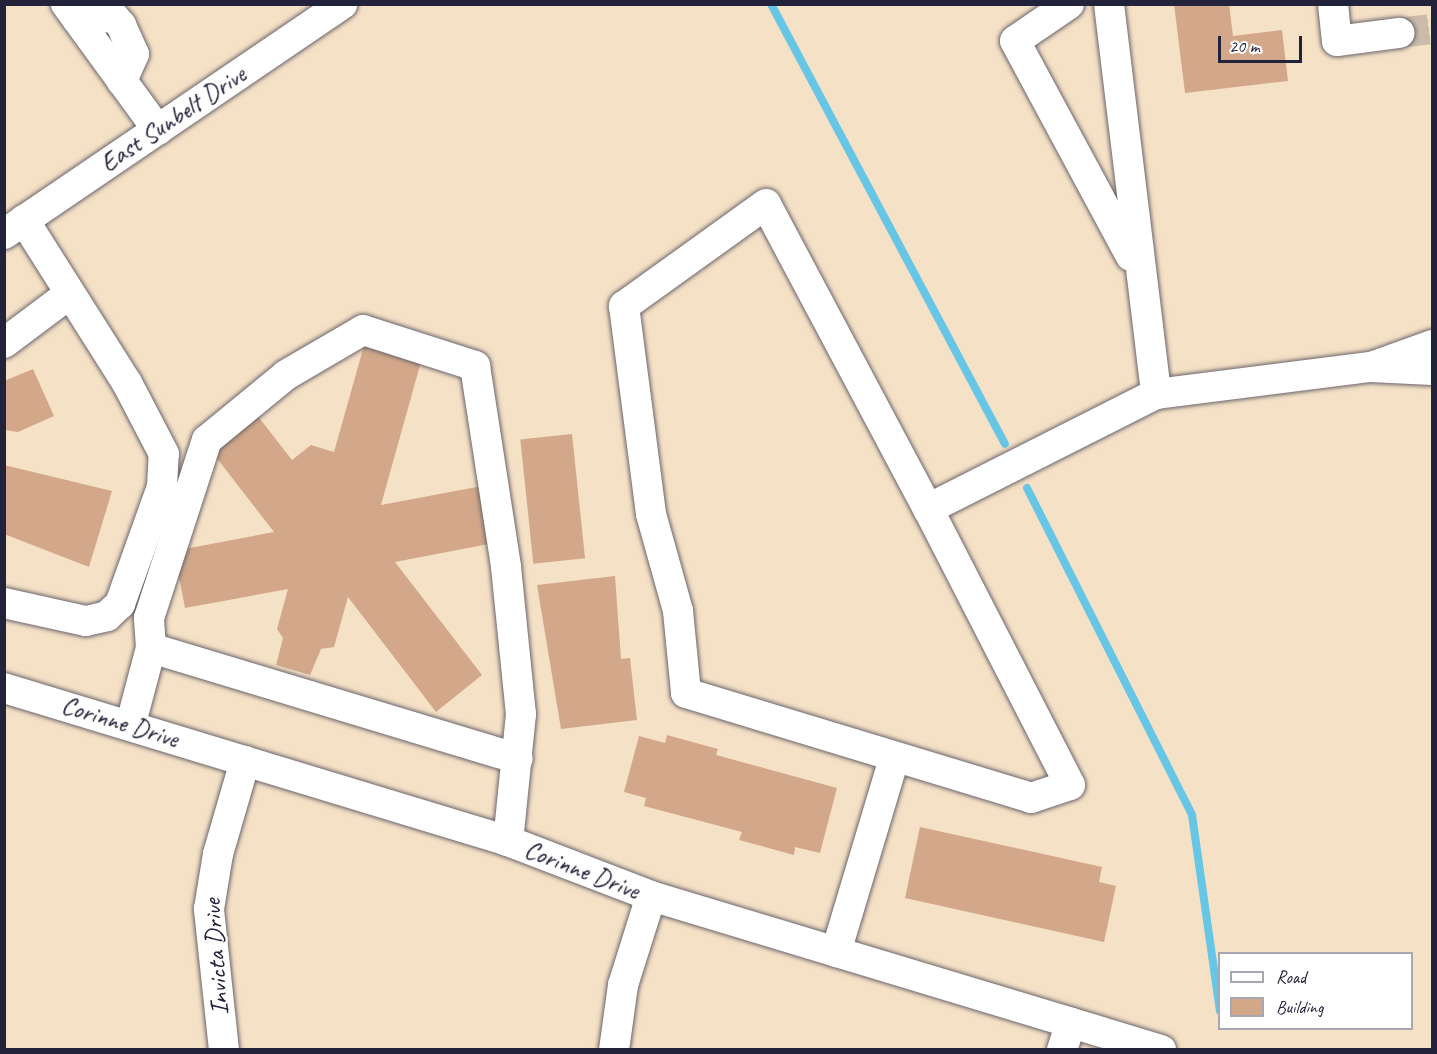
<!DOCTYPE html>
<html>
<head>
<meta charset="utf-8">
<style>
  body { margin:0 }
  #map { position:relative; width:1437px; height:1054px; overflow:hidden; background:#f5e1c6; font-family:Caveat,sans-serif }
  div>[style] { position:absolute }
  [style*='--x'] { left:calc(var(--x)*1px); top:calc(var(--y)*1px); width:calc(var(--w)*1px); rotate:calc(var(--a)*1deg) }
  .stream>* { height:8px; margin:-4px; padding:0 4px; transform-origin:4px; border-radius:4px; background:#67c6e5 }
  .building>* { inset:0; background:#d3a88a; transform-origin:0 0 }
  .minor-tunnel>* { height:30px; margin-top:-15px; transform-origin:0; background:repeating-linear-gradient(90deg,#cbbbaa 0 30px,transparent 0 45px) }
  .roads { filter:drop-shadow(0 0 2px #6c656c) drop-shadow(0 0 2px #6c656c) }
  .minor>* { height:30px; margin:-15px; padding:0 15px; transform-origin:15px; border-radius:15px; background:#fff }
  span { translate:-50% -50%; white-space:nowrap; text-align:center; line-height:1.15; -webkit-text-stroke:5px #fff; paint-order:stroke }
  .street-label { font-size:26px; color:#22223b }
  .frame { position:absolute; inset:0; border:6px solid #22223b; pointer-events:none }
  .legend { position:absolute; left:1218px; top:952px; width:195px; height:78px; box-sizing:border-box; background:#fff; border:2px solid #a7a7b1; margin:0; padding:8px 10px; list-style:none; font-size:18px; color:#22223b }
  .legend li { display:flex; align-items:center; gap:12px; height:30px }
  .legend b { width:30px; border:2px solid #a7a7b1 }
  .scale { position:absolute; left:1218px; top:36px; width:84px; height:27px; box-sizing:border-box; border:3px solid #22223b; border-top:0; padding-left:8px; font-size:18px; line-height:21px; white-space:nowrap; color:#22223b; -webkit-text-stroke:4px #fff; paint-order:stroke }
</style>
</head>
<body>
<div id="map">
  <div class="stream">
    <div style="--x:771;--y:4;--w:498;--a:62"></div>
    <div style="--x:1027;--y:488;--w:366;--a:63.2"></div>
    <div style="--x:1192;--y:815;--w:198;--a:81.9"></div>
  </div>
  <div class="building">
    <div style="clip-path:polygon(1174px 4px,1229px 4px,1233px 36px,1282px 30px,1288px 81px,1185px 93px)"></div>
    <div style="clip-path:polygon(365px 342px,422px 358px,381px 505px,482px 486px,494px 543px,395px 562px,482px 675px,436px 712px,348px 597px,334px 647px,321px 649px,310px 675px,276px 665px,283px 638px,277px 629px,288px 589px,185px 608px,174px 551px,274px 532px,212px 452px,257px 415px,292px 460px,311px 445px,334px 452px)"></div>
    <div style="clip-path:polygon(33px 369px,54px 416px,18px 432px,4px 430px,4px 381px)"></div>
    <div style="left:572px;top:434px;width:125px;height:52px;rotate:84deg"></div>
    <div style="clip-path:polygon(4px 465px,112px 491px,89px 567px,4px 534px)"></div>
    <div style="clip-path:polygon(615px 576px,621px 659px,630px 658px,637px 720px,561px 729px,537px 585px)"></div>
    <div style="clip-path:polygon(667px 735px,718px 749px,716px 755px,837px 788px,820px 853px,795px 847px,794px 855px,739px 840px,742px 832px,644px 806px,646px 798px,624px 792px,639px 736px,665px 743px)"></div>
    <div style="clip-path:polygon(920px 827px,1102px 867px,1099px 882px,1116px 886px,1104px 942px,905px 898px)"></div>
  </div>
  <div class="minor-tunnel">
    <div style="--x:1399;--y:33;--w:33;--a:-7"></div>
  </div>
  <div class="roads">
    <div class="minor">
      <div style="--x:66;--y:4;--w:156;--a:53.9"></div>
      <div style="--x:1069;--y:4;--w:65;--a:145.6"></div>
      <div style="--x:1015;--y:41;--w:244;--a:61.7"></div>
      <div style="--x:1109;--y:4;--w:393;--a:83.1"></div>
      <div style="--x:1333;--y:4;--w:37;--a:84"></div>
      <div style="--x:1337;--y:41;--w:63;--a:-7.4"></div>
      <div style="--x:77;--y:19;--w:37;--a:-3"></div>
      <div style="--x:114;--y:17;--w:11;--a:49"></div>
      <div style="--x:121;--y:25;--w:32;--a:66"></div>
      <div style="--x:134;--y:54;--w:30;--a:114"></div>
      <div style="--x:4;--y:234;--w:409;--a:-34.2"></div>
      <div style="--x:4;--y:343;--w:80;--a:-36.9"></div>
      <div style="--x:1432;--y:345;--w:65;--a:160.2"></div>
      <div style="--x:1371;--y:367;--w:61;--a:2.8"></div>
      <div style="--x:928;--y:509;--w:345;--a:-118"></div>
      <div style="--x:766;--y:204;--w:175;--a:144.3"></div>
      <div style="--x:624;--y:306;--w:210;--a:82.6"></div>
      <div style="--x:651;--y:514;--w:101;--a:74.4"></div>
      <div style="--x:678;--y:611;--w:82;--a:84.4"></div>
      <div style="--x:686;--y:693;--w:361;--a:16.9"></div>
      <div style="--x:1031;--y:798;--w:41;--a:-18.4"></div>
      <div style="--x:1070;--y:785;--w:310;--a:-117.2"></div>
      <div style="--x:928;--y:509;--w:255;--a:-26.8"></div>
      <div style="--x:1156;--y:394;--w:217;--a:-7.2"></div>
      <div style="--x:4;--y:603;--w:84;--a:12.4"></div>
      <div style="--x:86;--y:621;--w:22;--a:-13"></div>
      <div style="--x:107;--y:616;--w:18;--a:-43"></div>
      <div style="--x:120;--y:604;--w:124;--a:-70.3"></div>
      <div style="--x:162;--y:487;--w:33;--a:-87"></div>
      <div style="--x:164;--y:454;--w:80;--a:-117.5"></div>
      <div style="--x:127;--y:383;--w:193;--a:-122.3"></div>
      <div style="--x:151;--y:648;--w:383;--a:16.8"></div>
      <div style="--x:4;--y:688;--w:527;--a:16.89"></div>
      <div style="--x:508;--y:841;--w:153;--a:21"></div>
      <div style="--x:651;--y:896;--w:533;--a:16.8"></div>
      <div style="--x:131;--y:723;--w:78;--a:-75.1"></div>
      <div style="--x:151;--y:648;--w:30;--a:-94"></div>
      <div style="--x:149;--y:618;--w:187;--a:-72"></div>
      <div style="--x:207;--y:440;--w:102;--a:-39.4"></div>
      <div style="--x:286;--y:375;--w:89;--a:-30.3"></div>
      <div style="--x:363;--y:330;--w:118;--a:17.8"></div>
      <div style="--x:475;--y:366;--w:203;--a:81.2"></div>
      <div style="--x:506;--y:567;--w:148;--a:84.2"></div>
      <div style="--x:521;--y:714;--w:128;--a:95.8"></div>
      <div style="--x:836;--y:952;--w:202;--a:-73.3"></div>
      <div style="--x:224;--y:1050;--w:142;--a:-96.1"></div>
      <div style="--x:209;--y:909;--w:56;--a:-80.7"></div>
      <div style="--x:218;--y:854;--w:97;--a:-73.8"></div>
      <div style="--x:614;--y:1050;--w:66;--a:-82.1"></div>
      <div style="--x:623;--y:985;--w:93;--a:-72.5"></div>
      <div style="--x:1062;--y:1050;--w:29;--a:-72"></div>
    </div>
  </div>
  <div class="street-label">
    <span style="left:173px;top:119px;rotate:-34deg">East Sunbelt Drive</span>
    <span style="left:120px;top:722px;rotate:17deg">Corinne Drive</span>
    <span style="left:582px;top:870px;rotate:21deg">Corinne Drive</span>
    <span style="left:216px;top:957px;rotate:-94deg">Invicta Drive</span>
  </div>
  <div class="frame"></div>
  <ul class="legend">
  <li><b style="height:8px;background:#fff"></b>Road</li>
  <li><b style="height:16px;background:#d3a88a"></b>Building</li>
  </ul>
  <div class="scale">20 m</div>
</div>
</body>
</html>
